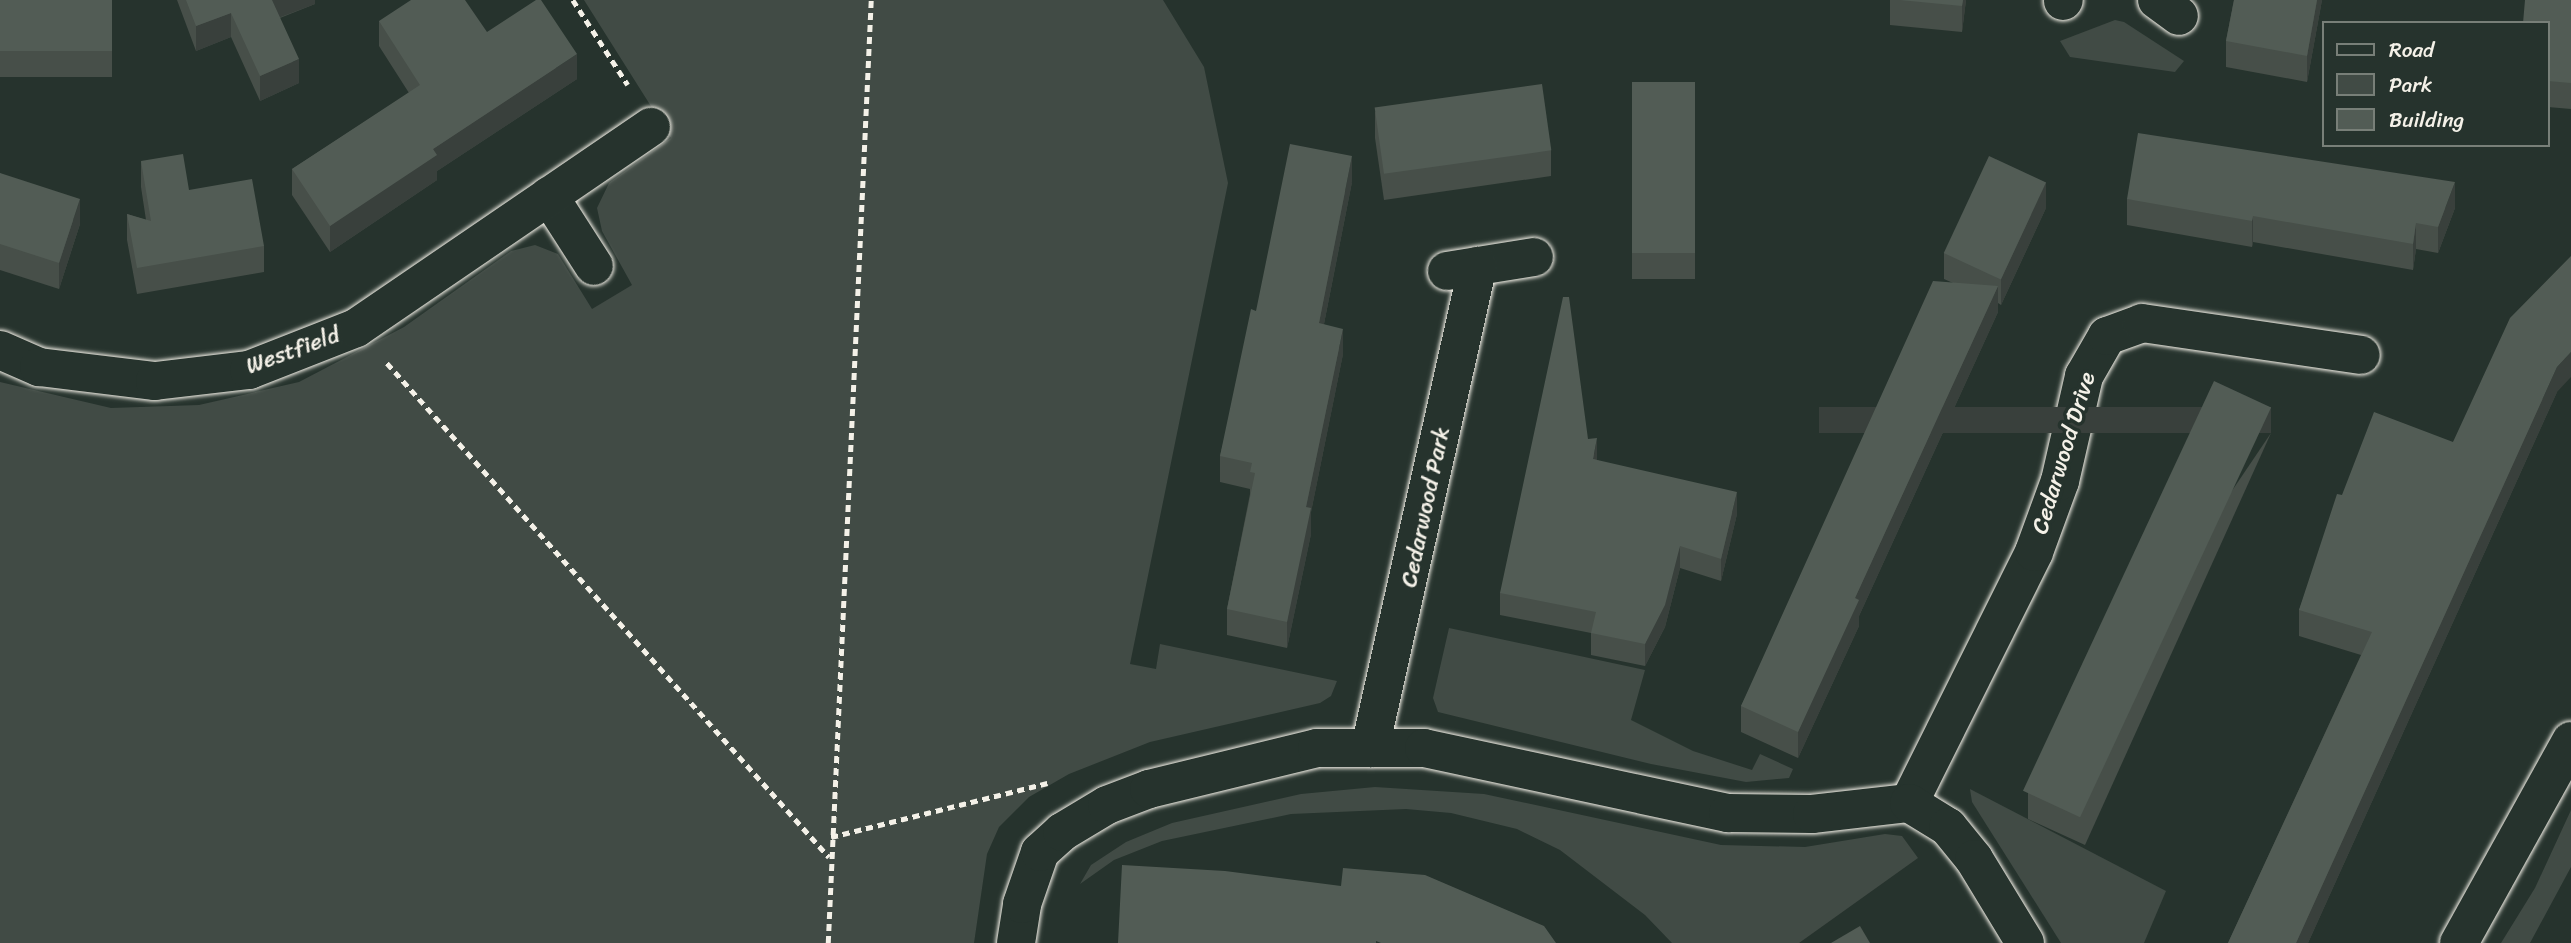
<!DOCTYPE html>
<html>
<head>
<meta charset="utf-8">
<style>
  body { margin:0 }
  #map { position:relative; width:2571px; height:943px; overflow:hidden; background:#26332d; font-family:Sriracha,sans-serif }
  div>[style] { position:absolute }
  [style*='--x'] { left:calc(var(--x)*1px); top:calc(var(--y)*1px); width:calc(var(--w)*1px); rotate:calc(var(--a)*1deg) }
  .green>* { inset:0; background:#414b45 }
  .path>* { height:4.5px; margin-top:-2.25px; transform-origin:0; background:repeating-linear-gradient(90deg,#f4f1e8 0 7px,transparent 0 12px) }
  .roads { filter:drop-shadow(0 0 2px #f4f1e8) drop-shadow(0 0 2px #f4f1e8) }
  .street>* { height:38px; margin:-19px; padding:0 19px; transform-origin:19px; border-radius:19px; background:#26332d }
  .wall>* { inset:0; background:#474f49; transform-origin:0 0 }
  .shaded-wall>* { inset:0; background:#39403c; transform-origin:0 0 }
  .building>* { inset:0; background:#525c55; transform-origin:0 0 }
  span { translate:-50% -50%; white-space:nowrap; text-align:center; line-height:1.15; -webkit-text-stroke:7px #26332d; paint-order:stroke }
  .street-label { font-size:23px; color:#f4f1e8 }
  .legend { position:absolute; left:2322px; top:21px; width:228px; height:126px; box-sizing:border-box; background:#26332d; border:2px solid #787f78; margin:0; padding:9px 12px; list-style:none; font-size:21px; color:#f4f1e8 }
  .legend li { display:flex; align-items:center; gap:14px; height:35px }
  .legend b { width:35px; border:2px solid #787f78 }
</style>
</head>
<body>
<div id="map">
  <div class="green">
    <div style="clip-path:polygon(584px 0,1163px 0,1204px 67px,1228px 183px,1130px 664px,1156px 669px,1160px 644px,1337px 681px,1331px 696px,1320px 703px,1150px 742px,1069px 774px,1029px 797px,999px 827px,987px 854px,974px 943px,0 943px,0 382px,111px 408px,199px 405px,299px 382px,404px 327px,511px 251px,535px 245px,558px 254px,592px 309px,632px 285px,602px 231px,597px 208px,609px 183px,671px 138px)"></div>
    <div style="clip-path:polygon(2115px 20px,2124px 22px,2184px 61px,2175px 72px,2070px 57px,2060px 41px)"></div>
    <div style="clip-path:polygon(1449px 628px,1645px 670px,1631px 720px,1693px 751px,1752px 770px,1760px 754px,1793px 769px,1789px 778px,1746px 782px,1651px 764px,1438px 712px,1433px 698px)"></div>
    <div style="clip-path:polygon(1375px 787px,1484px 794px,1721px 845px,1805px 847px,1885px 834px,1902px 836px,1918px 858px,1799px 943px,1672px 943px,1645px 915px,1560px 850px,1517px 829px,1451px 813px,1406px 809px,1291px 814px,1162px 841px,1114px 860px,1080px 884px,1091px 865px,1126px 842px,1172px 823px,1301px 794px)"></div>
    <div style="clip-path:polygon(1970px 789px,2166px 891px,2144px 943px,2061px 943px,1972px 802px)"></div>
    <div style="clip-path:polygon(2571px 810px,2571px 867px,2530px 943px,2501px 943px,2535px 888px)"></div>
  </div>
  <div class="path">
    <div style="--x:573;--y:0;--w:101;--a:57.1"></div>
    <div style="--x:387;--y:363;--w:663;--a:48.18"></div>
    <div style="--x:831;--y:837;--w:223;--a:-14"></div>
    <div style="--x:828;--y:943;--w:944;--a:-87.39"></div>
  </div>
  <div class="roads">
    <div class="street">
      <div style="--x:2157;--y:0;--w:27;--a:36"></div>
      <div style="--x:2063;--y:1;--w:1;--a:-45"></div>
      <div style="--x:549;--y:196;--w:83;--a:57.3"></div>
      <div style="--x:1447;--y:271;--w:88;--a:-9.1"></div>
      <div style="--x:0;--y:350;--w:43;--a:23.6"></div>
      <div style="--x:39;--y:367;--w:117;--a:6.9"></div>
      <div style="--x:155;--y:381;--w:95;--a:-6.7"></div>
      <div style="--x:249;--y:370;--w:115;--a:-21.4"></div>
      <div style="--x:356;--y:328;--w:357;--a:-34.3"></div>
      <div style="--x:1370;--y:748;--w:494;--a:-77.4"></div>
      <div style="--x:1909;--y:803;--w:280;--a:-63.5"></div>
      <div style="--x:2034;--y:552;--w:76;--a:-69.9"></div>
      <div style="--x:2060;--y:481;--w:108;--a:-77.1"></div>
      <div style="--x:2084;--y:376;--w:46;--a:-60.1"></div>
      <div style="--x:2107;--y:336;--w:37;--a:-20"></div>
      <div style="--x:2142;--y:323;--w:221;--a:8.3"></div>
      <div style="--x:1016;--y:943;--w:39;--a:-81"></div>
      <div style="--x:1022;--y:904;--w:55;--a:-70.9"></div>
      <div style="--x:1040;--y:852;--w:30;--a:-42"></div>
      <div style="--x:1062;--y:832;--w:52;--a:-31"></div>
      <div style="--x:1107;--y:805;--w:45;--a:-20.9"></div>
      <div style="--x:1149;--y:789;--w:173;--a:-13.7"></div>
      <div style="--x:1317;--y:748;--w:107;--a:0"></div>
      <div style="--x:1424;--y:748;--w:311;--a:12.1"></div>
      <div style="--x:1728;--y:813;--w:84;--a:0.7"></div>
      <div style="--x:1812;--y:814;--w:98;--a:-6.5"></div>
      <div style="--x:1909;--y:803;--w:46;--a:31.6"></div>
      <div style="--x:1948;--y:827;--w:41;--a:50.9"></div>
      <div style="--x:1974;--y:859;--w:98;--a:58.7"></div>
      <div style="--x:2459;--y:943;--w:231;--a:-61"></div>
    </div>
  </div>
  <div class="wall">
    <div style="left:0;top:0;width:112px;height:77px"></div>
    <div style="clip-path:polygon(177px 0,315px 0,315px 4px,280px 18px,299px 83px,260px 101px,231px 37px,196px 51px)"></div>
    <div style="clip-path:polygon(1890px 0,1966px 0,1962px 32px,1890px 25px)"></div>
    <div style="clip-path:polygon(2234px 0,2322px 0,2307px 82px,2226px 67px,2226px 41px)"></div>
    <div style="clip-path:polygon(2571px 0,2571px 109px,2548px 107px,2548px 23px)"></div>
    <div style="clip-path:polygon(379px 21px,487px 32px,577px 79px,437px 171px,437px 180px,330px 252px,292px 195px,292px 169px,409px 93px,379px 46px)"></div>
    <div style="left:1632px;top:82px;width:63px;height:197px"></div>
    <div style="clip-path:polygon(1375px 112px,1551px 150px,1551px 176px,1384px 200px,1375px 138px)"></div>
    <div style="clip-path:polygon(141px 161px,189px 190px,264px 246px,264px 272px,137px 294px,127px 240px,127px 214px,146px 220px,141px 187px)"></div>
    <div style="clip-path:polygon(0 173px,80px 224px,59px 289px,0 270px)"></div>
    <div style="clip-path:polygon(1352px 182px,1324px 324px,1343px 354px,1311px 512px,1311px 534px,1287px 648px,1227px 635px,1227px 609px,1250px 494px,1250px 489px,1220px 482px,1220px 456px,1256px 311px)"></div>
    <div style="clip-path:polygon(2127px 199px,2455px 208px,2438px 253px,2416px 249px,2413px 270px,2253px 242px,2252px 247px,2127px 225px)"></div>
    <div style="clip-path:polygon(2046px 208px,2001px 305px,1998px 303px,1998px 312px,1859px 616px,1859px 626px,1798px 758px,1741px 732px,1741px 706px,1953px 283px,1944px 279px,1944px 253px)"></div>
    <div style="clip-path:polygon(2557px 392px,2308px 943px,2228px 943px,2361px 655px,2299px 636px,2299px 610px,2342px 495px)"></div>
    <div style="clip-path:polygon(2271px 433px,2085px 845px,2028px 819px,2028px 793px)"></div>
    <div style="clip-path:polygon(1588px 439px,1597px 460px,1737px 514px,1721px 581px,1680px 568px,1665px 627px,1645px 666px,1591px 655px,1591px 633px,1500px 615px,1500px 593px)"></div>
  </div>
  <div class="shaded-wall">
    <div style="clip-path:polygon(270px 0,315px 0,315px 4px,270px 21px)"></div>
    <div style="clip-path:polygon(1963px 0,1966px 0,1962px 32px,1962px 6px)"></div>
    <div style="clip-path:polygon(2317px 0,2322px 0,2307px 82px,2307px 56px)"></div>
    <div style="clip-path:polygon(231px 13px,231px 37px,196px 51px,196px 26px)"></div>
    <div style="clip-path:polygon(577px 54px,577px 79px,437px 171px,437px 180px,330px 252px,330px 226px,433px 149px)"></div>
    <div style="clip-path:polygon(299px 59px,299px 83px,260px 101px,260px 76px)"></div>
    <div style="clip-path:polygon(1352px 156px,1352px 182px,1319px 349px,1319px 323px)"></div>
    <div style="clip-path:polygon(2046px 182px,2046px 208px,2001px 305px,2001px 279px)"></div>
    <div style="clip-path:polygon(2455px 182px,2455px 208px,2438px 253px,2438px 227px)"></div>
    <div style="clip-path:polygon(80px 199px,80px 224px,59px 289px,59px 263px)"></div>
    <div style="clip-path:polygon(2253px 216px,2253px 242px,2252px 247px,2252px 221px)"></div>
    <div style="clip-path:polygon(2416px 223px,2416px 249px,2413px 270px,2413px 244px)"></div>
    <div style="clip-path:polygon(1998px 286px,1998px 312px,1859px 616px,1859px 626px,1798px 758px,1798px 732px,1855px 598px)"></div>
    <div style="clip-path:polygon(1343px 329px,1343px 354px,1311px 512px,1311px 534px,1287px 648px,1287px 622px,1306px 507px)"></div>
    <div style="clip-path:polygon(2571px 352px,2571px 377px,2557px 392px,2308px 943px,2296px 943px,2557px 367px)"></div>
    <div style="left:2271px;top:407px;width:26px;height:452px;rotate:90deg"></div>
    <div style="clip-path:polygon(1597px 438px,1597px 460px,1593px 459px)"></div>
    <div style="clip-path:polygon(1737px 492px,1737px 514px,1721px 581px,1721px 559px)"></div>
    <div style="clip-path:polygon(1680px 546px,1680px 568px,1665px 627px,1645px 666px,1645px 644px)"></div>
  </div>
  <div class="building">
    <div style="left:0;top:0;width:112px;height:51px"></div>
    <div style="clip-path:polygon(186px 0,272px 0,299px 59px,260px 76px,231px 13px,196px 26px)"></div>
    <div style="clip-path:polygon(411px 0,465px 0,487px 32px,536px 0,541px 0,577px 54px,433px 149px,437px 155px,330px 226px,292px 169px,420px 85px,379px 21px)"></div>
    <div style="clip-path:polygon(1900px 0,1963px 0,1962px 6px)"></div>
    <div style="clip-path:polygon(2234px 0,2317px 0,2307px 56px,2226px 41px)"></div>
    <div style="clip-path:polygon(2525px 0,2571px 0,2571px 83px,2548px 81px,2548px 23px,2523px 23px)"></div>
    <div style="left:1632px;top:82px;width:63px;height:171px"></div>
    <div style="left:1542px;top:84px;width:67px;height:169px;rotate:82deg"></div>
    <div style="clip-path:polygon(2138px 133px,2455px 182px,2438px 227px,2416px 223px,2413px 244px,2253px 216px,2252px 221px,2127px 199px)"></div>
    <div style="clip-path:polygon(1290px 144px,1352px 156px,1319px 323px,1343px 329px,1306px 507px,1311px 508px,1287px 622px,1227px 609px,1255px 473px,1250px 472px,1252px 463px,1220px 456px,1251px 309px,1256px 311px)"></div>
    <div style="clip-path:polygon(183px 154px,189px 190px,252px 179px,264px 246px,137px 268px,127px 214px,151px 221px,141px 161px)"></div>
    <div style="left:1989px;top:156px;width:63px;height:107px;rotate:25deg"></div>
    <div style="clip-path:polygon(0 173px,80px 199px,59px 263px,0 244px)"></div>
    <div style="clip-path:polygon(2571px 256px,2571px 352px,2557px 367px,2296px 943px,2228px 943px,2372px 632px,2299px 610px,2337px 494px,2342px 495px,2374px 412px,2453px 442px,2510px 318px)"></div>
    <div style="clip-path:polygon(1933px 281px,1998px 286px,1855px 598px,1859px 600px,1798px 732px,1741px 706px)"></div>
    <div style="clip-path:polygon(1563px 297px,1569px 297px,1588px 439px,1597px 438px,1593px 459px,1737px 492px,1721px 559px,1680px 546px,1665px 605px,1645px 644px,1591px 633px,1596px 612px,1500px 593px)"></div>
    <div style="left:2214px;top:381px;width:63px;height:452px;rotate:25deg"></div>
    <div style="clip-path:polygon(1122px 865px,1225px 871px,1341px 886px,1343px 868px,1425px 875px,1544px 926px,1556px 943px,1381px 943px,1376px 941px,1376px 943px,1118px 943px)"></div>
    <div style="clip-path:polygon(1860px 926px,1870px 943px,1831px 943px)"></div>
  </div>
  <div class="street-label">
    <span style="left:293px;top:351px;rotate:-20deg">Westfield</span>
    <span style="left:2064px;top:453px;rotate:-73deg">Cedarwood Drive</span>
    <span style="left:1426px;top:507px;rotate:-78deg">Cedarwood Park</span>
  </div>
  <ul class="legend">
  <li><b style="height:9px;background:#26332d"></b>Road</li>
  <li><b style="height:19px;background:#414b45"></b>Park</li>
  <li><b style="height:19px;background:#525c55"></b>Building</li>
  </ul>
</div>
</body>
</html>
